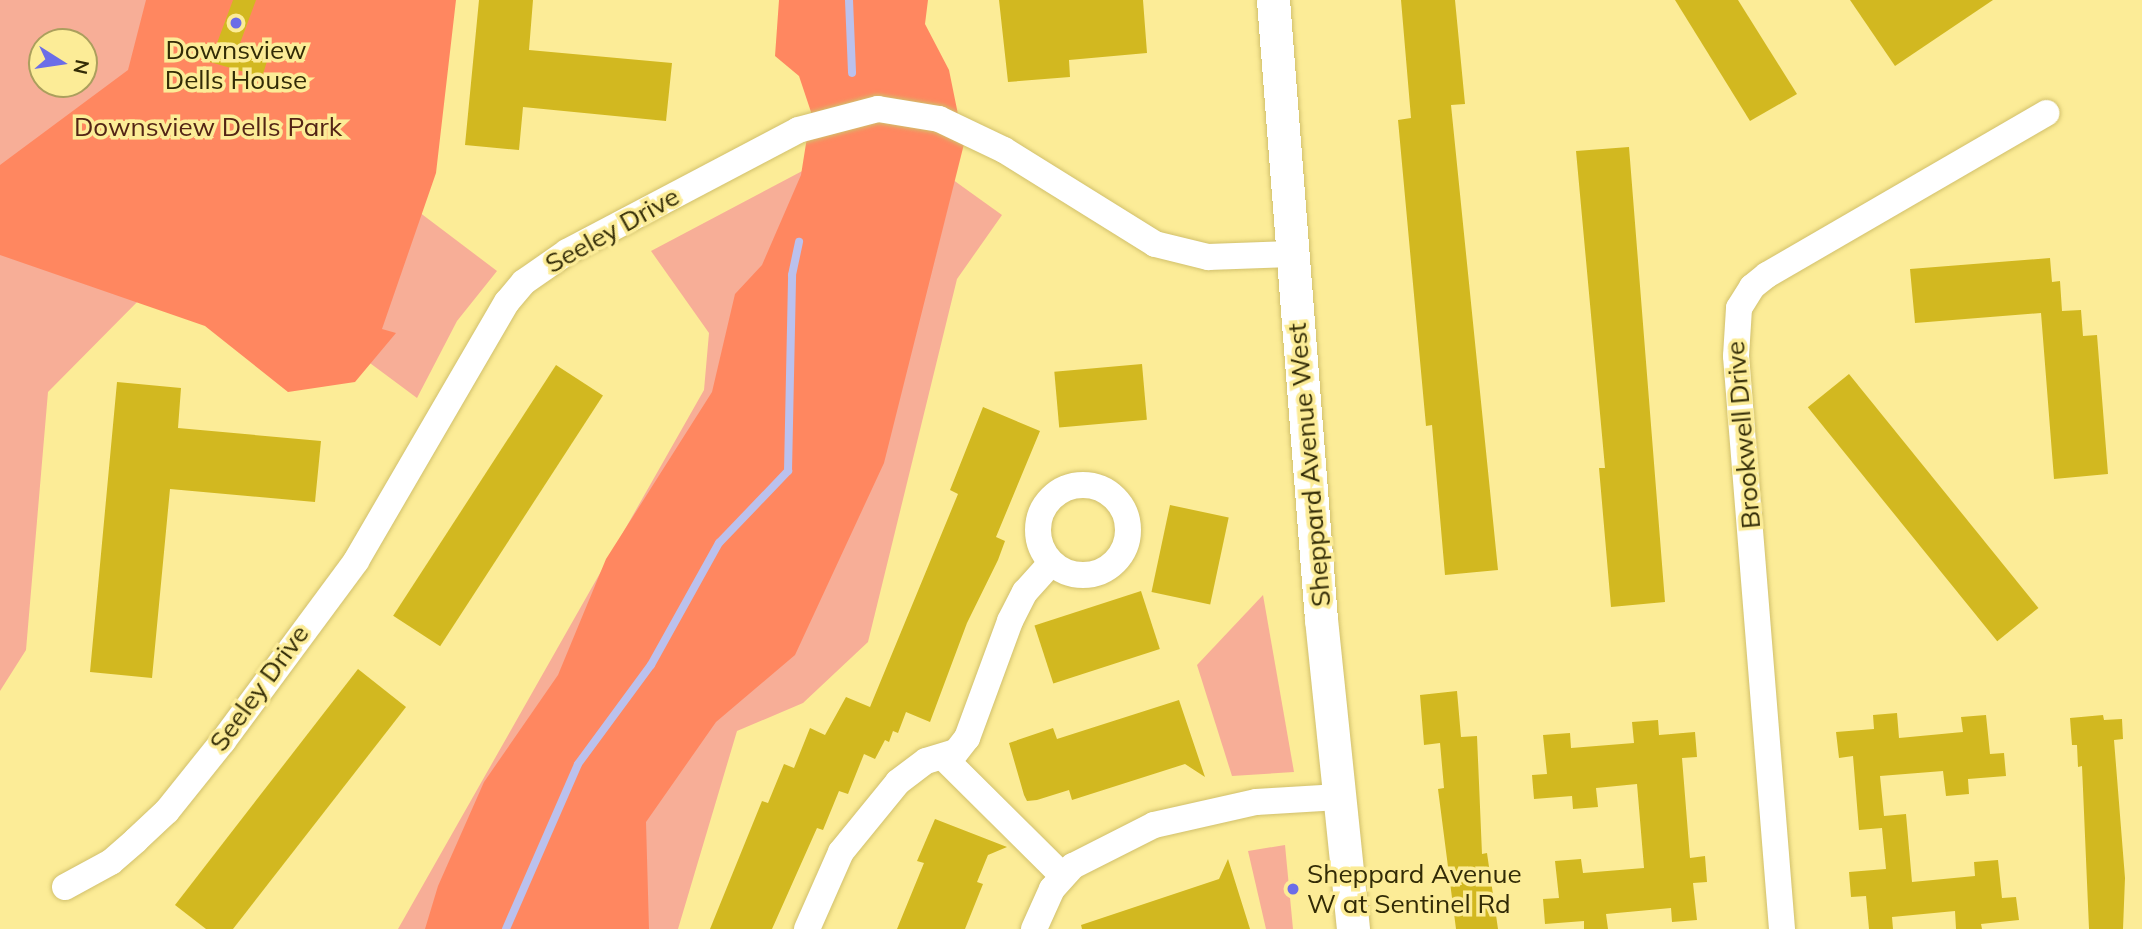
<!DOCTYPE html>
<html>
<head>
<meta charset="utf-8">
<style>
  body { margin:0 }
  #map { position:relative; width:2142px; height:929px; overflow:hidden; background:#fcec97; font-family:Mulish,sans-serif }
  div>[style] { position:absolute }
  [style*='--x'] { left:calc(var(--x)*1px); top:calc(var(--y)*1px); width:calc(var(--w)*1px); rotate:calc(var(--a)*1deg) }
  .green>* { inset:0; background:#f7ae97 }
  .forest>* { inset:0; background:#ff8760 }
  .stream>* { height:8px; margin:-4px; padding:0 4px; transform-origin:4px; border-radius:4px; background:#bbc1ed }
  .building>* { inset:0; background:#d2b820; transform-origin:0 0 }
  .roads { filter:drop-shadow(0 0 2px #d1c06c) drop-shadow(0 0 2px #d1c06c) }
  .minor>* { height:26px; margin:-13px; padding:0 13px; transform-origin:13px; border-radius:13px; background:#fff }
  .minor>.ring { margin:-13px; padding:0; box-sizing:content-box; background:none; border:26px solid #fff; border-radius:50% }
  .major>* { height:33px; margin:-16.5px; padding:0 16.5px; transform-origin:16.5px; border-radius:16.5px; background:#fff }
  .dots>* { width:19px; height:19px; translate:-50% -50%; box-sizing:border-box; border:4px solid #fcec97; border-radius:50% }
  span { translate:-50% -50%; white-space:nowrap; text-align:center; line-height:1.15; -webkit-text-stroke:7px #fcec97; paint-order:stroke }
  .poi-label { font-size:26px; color:#322b06 }
  .left { translate:0 -50%; text-align:left }
  .park-label { font-size:26px; color:#532415 }
  .street-label { font-size:26px; color:#322b06 }
  .north { position:absolute; left:28px; top:28px; width:70px; height:70px; box-sizing:border-box; background:#fcec97; border:2px solid #ab9f5d; border-radius:50%; rotate:102deg; font-size:19px; font-weight:700; line-height:28px; text-align:center; color:#322b06 }
  .north::after { content:''; display:block; margin:auto; width:24px; height:32px; background:#6b6de7; clip-path:polygon(50% 0,100% 100%,50% 72%,0 100%) }
</style>
</head>
<body>
<div id="map">
  <div class="green">
    <div style="clip-path:polygon(evenodd,0 0,408px 0,345px 156px,497px 271px,457px 321px,417px 398px,223px 254px,148px 291px,48px 392px,26px 650px,0 691px,0 0,42px 42px,84px 42px,84px 84px,42px 84px,42px 42px)"></div>
    <div style="clip-path:polygon(842px 150px,924px 159px,1002px 215px,957px 279px,868px 642px,803px 703px,737px 731px,678px 929px,398px 929px,704px 390px,709px 333px,651px 251px)"></div>
    <div style="clip-path:polygon(1263px 595px,1294px 772px,1232px 776px,1197px 665px)"></div>
    <div style="clip-path:polygon(1285px 845px,1293px 929px,1266px 929px,1248px 851px)"></div>
  </div>
  <div class="forest">
    <div style="clip-path:polygon(146px 0,456px 0,436px 173px,382px 329px,396px 333px,355px 382px,288px 392px,205px 326px,0 255px,0 165px,128px 70px)"></div>
    <div style="clip-path:polygon(779px 0,928px 0,925px 24px,949px 70px,964px 144px,884px 463px,795px 655px,716px 722px,646px 822px,649px 929px,425px 929px,438px 886px,484px 782px,558px 675px,606px 559px,712px 392px,735px 294px,762px 265px,801px 175px,811px 112px,799px 76px,775px 56px)"></div>
  </div>
  <div class="stream">
    <div style="--x:849;--y:0;--w:73;--a:87.6"></div>
    <div style="--x:506;--y:929;--w:180;--a:-66.4"></div>
    <div style="--x:578;--y:764;--w:123;--a:-53.6"></div>
    <div style="--x:651;--y:665;--w:140;--a:-60.9"></div>
    <div style="--x:719;--y:543;--w:100;--a:-46.2"></div>
    <div style="--x:788;--y:471;--w:196;--a:-88.8"></div>
    <div style="--x:792;--y:275;--w:34;--a:-78"></div>
  </div>
  <div class="building">
    <div style="clip-path:polygon(233px 0,256px 0,239px 46px,269px 55px,262px 77px,210px 62px)"></div>
    <div style="clip-path:polygon(479px 0,533px 0,529px 50px,672px 63px,666px 121px,523px 107px,519px 150px,465px 145px)"></div>
    <div style="clip-path:polygon(999px 0,1143px 0,1147px 53px,1069px 60px,1070px 77px,1008px 82px)"></div>
    <div style="clip-path:polygon(1401px 0,1455px 0,1465px 104px,1451px 105px,1498px 570px,1445px 575px,1432px 425px,1426px 426px,1398px 120px,1411px 118px)"></div>
    <div style="clip-path:polygon(1675px 0,1738px 0,1797px 94px,1750px 121px)"></div>
    <div style="clip-path:polygon(1850px 0,1993px 0,1895px 66px)"></div>
    <div style="clip-path:polygon(1629px 147px,1665px 602px,1611px 607px,1599px 468px,1605px 468px,1576px 151px)"></div>
    <div style="clip-path:polygon(2050px 258px,2052px 282px,2060px 281px,2062px 311px,2081px 310px,2083px 336px,2097px 335px,2108px 474px,2054px 479px,2041px 313px,1915px 323px,1910px 269px)"></div>
    <div style="left:1142px;top:364px;width:56px;height:88px;rotate:85deg"></div>
    <div style="left:556px;top:365px;width:56px;height:299px;rotate:33deg"></div>
    <div style="left:1849px;top:374px;width:301px;height:53px;rotate:51deg"></div>
    <div style="clip-path:polygon(117px 382px,181px 388px,178px 428px,321px 441px,315px 502px,170px 489px,152px 678px,90px 672px)"></div>
    <div style="clip-path:polygon(983px 407px,1040px 431px,996px 537px,1005px 541px,998px 560px,967px 623px,930px 722px,906px 712px,898px 733px,893px 731px,889px 742px,885px 740px,875px 759px,864px 754px,848px 794px,839px 791px,823px 830px,817px 828px,772px 929px,710px 929px,762px 801px,768px 803px,784px 764px,794px 768px,810px 728px,825px 735px,846px 697px,870px 707px,958px 494px,950px 490px)"></div>
    <div style="left:1170px;top:505px;width:60px;height:89px;rotate:12deg"></div>
    <div style="left:1141px;top:591px;width:61px;height:112px;rotate:72deg"></div>
    <div style="clip-path:polygon(358px 669px,406px 707px,233px 929px,206px 929px,175px 905px)"></div>
    <div style="clip-path:polygon(1457px 691px,1461px 737px,1477px 736px,1482px 854px,1487px 853px,1498px 929px,1456px 929px,1438px 789px,1444px 788px,1440px 743px,1424px 745px,1420px 695px)"></div>
    <div style="clip-path:polygon(1179px 700px,1205px 777px,1185px 764px,1072px 800px,1069px 790px,1037px 800px,1027px 801px,1024px 795px,1009px 743px,1053px 728px,1057px 739px)"></div>
    <div style="clip-path:polygon(1897px 713px,1899px 738px,1963px 732px,1961px 717px,1986px 715px,1990px 754px,2004px 753px,2006px 776px,1968px 779px,1969px 794px,1946px 796px,1943px 771px,1880px 776px,1884px 816px,1906px 814px,1912px 882px,1975px 876px,1974px 862px,1998px 860px,2002px 898px,2016px 897px,2019px 920px,1981px 924px,1982px 929px,1956px 929px,1955px 911px,1892px 917px,1893px 929px,1869px 929px,1866px 896px,1851px 897px,1849px 872px,1886px 869px,1882px 828px,1859px 830px,1853px 756px,1839px 758px,1836px 732px,1874px 729px,1873px 715px)"></div>
    <div style="clip-path:polygon(2103px 715px,2104px 720px,2122px 719px,2123px 739px,2114px 740px,2125px 878px,2123px 929px,2089px 929px,2082px 766px,2078px 767px,2077px 745px,2072px 745px,2070px 718px)"></div>
    <div style="clip-path:polygon(1658px 720px,1659px 735px,1695px 732px,1697px 757px,1682px 758px,1690px 858px,1705px 856px,1707px 882px,1693px 883px,1697px 920px,1672px 922px,1671px 908px,1606px 914px,1608px 929px,1584px 929px,1584px 921px,1545px 924px,1543px 899px,1559px 898px,1555px 861px,1581px 859px,1583px 873px,1644px 868px,1637px 784px,1596px 788px,1598px 807px,1573px 809px,1572px 796px,1534px 799px,1532px 775px,1547px 774px,1543px 735px,1570px 733px,1571px 748px,1634px 743px,1632px 722px)"></div>
    <div style="clip-path:polygon(935px 819px,1007px 847px,988px 855px,977px 882px,983px 884px,965px 929px,897px 929px,924px 863px,917px 861px)"></div>
    <div style="clip-path:polygon(1228px 859px,1250px 929px,1082px 929px,1081px 925px,1219px 879px)"></div>
  </div>
  <div class="roads">
    <div class="minor">
      <div class="ring" style="left:1038px;top:485px;width:64px;height:64px"></div>
      <div style="--x:943;--y:757;--w:169;--a:44.8"></div>
      <div style="--x:65;--y:887;--w:52;--a:-28.5"></div>
      <div style="--x:111;--y:862;--w:33;--a:-41"></div>
      <div style="--x:136;--y:840;--w:42;--a:-43.1"></div>
      <div style="--x:167;--y:811;--w:90;--a:-51.3"></div>
      <div style="--x:223;--y:741;--w:224;--a:-53.5"></div>
      <div style="--x:356;--y:561;--w:300;--a:-59.8"></div>
      <div style="--x:507;--y:302;--w:26;--a:-50"></div>
      <div style="--x:524;--y:282;--w:52;--a:-34.9"></div>
      <div style="--x:567;--y:252;--w:261;--a:-27.8"></div>
      <div style="--x:798;--y:130;--w:83;--a:-14.7"></div>
      <div style="--x:878;--y:109;--w:62;--a:9.3"></div>
      <div style="--x:939;--y:119;--w:72;--a:25.5"></div>
      <div style="--x:1004;--y:150;--w:178;--a:31.9"></div>
      <div style="--x:1155;--y:244;--w:55;--a:13.8"></div>
      <div style="--x:1208;--y:257;--w:83;--a:-2.1"></div>
      <div style="--x:807;--y:929;--w:84;--a:-66.2"></div>
      <div style="--x:841;--y:852;--w:90;--a:-50.8"></div>
      <div style="--x:898;--y:782;--w:35;--a:-37"></div>
      <div style="--x:926;--y:761;--w:31;--a:-17"></div>
      <div style="--x:956;--y:752;--w:18;--a:-52"></div>
      <div style="--x:967;--y:738;--w:125;--a:-69.8"></div>
      <div style="--x:1010;--y:621;--w:33;--a:-63"></div>
      <div style="--x:1025;--y:592;--w:38;--a:-48"></div>
      <div style="--x:1034;--y:929;--w:44;--a:-65.8"></div>
      <div style="--x:1052;--y:889;--w:31;--a:-48"></div>
      <div style="--x:1073;--y:866;--w:91;--a:-26.8"></div>
      <div style="--x:1154;--y:825;--w:105;--a:-12.7"></div>
      <div style="--x:1256;--y:802;--w:83;--a:-3.4"></div>
      <div style="--x:1782;--y:929;--w:575;--a:-94.59"></div>
      <div style="--x:1736;--y:356;--w:48;--a:-86.4"></div>
      <div style="--x:1739;--y:308;--w:25;--a:-58"></div>
      <div style="--x:1752;--y:287;--w:19;--a:-39"></div>
      <div style="--x:1767;--y:275;--w:323;--a:-30.1"></div>
    </div>
    <div class="major">
      <div style="--x:1273;--y:0;--w:621;--a:85.57"></div>
      <div style="--x:1321;--y:619;--w:312;--a:84.1"></div>
    </div>
  </div>
  <div class="dots">
    <div style="left:236px;top:23px;background:#6b6de7"></div>
    <div style="left:1293px;top:889px;background:#6b6de7"></div>
  </div>
  <div class="poi-label">
    <span style="left:236px;top:65px">Downsview<br>Dells House</span>
    <span class="left" style="left:1307px;top:889px">Sheppard Avenue<br>W at Sentinel Rd</span>
  </div>
  <div class="park-label">
    <span style="left:208px;top:127px">Downsview Dells Park</span>
  </div>
  <div class="street-label">
    <span style="left:612px;top:230px;rotate:-29deg">Seeley Drive</span>
    <span style="left:1743px;top:435px;rotate:-95deg">Brookwell Drive</span>
    <span style="left:1309px;top:465px;rotate:-95deg">Sheppard Avenue West</span>
    <span style="left:259px;top:688px;rotate:-54deg">Seeley Drive</span>
  </div>
  <div class="north">N</div>
</div>
</body>
</html>
